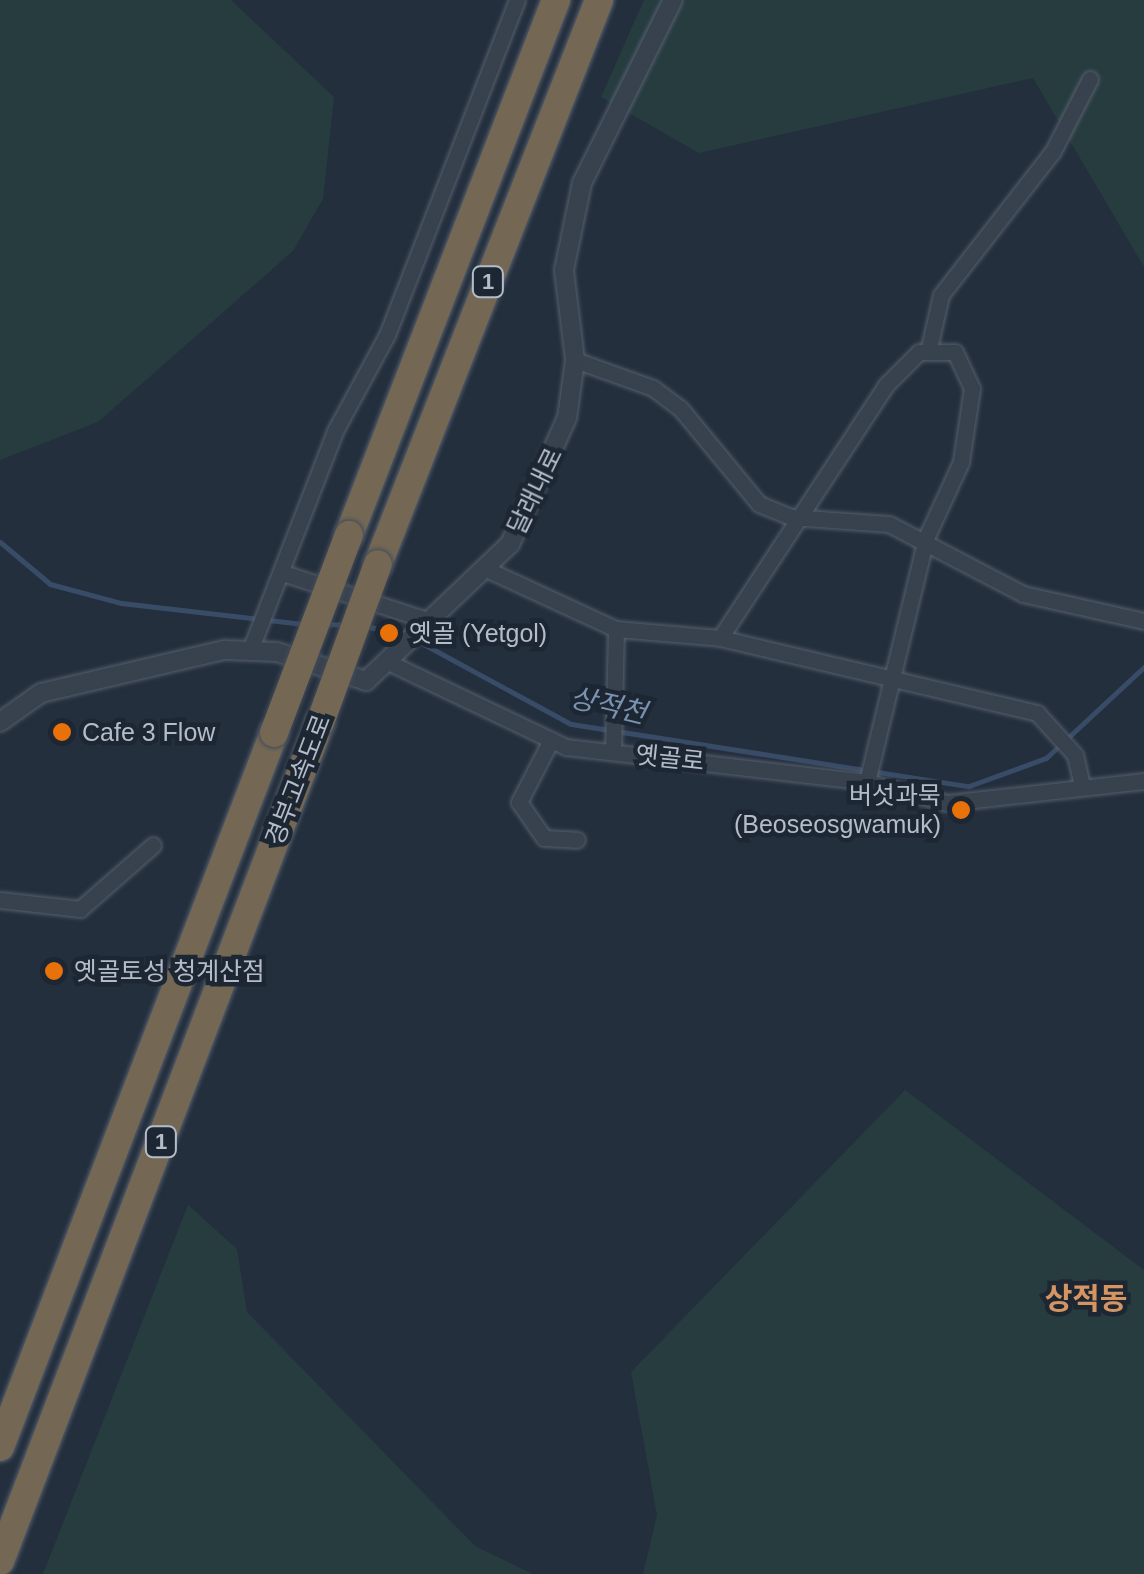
<!DOCTYPE html>
<html>
<head>
<meta charset="utf-8">
<style>
  body { margin:0 }
  #map { position:relative; width:1144px; height:1574px; overflow:hidden; background:#242f3e; font-family:Helvetica,"Noto Sans KR",sans-serif }
  div>[style] { position:absolute }
  [style*='--x'] { left:calc(var(--x)*1px); top:calc(var(--y)*1px); width:calc(var(--w)*1px); rotate:calc(var(--a)*1deg) }
  .green>* { inset:0; background:#263c3f }
  .stream>* { height:5px; margin:-2.5px; padding:0 2.5px; transform-origin:2.5px; border-radius:2.5px; background:#394c67 }
  .roads { filter:drop-shadow(0 0 2px #565f6c) drop-shadow(0 0 2px #565f6c) }
  .minor>* { height:15px; margin:-7.5px; padding:0 7.5px; transform-origin:7.5px; border-radius:7.5px; background:#38414e }
  .tertiary>* { height:18px; margin:-9px; padding:0 9px; transform-origin:9px; border-radius:9px; background:#38414e }
  .motorway>* { height:28px; margin:-14px; padding:0 14px; transform-origin:14px; border-radius:14px; background:#746855 }
  .bridges { filter:drop-shadow(0 0 2px #434c59) drop-shadow(0 0 2px #434c59) }
  .motorway-bridge>* { height:28px; margin:-14px; padding:0 14px; transform-origin:14px; border-radius:14px; background:#746855 }
  .dots>* { width:28px; height:28px; translate:-50% -50%; box-sizing:border-box; border:5px solid #1d2633; border-radius:50% }
  span { translate:-50% -50%; white-space:nowrap; text-align:center; line-height:1.15; -webkit-text-stroke:9px #1d2633; paint-order:stroke }
  .shield-label span { padding:2px 8px; background:#1d2633; border:2px solid; border-radius:8px; -webkit-text-stroke-width:0 }
  .shield-label { font-size:22px; color:#b4bcc9; font-weight:700 }
  .street-label { font-size:25px; color:#b4bcc9 }
  .poi-label { font-size:25px; color:#b4bcc9 }
  .left { translate:0 -50%; text-align:left }
  .right { translate:-100% -50%; text-align:right }
  .water-label { font-size:28px; color:#7c92b1; font-style:italic }
  .quarter-label { font-size:30px; color:#d59563; font-weight:700 }
</style>
</head>
<body>
<div id="map">
  <div class="green">
    <div style="clip-path:polygon(0 0,231px 0,334px 97px,323px 199px,293px 251px,98px 422px,0 460px)"></div>
    <div style="clip-path:polygon(644px 0,1144px 0,1144px 267px,1033px 78px,699px 153px,601px 97px)"></div>
    <div style="clip-path:polygon(905px 1090px,1144px 1270px,1144px 1574px,643px 1574px,657px 1515px,631px 1372px)"></div>
    <div style="clip-path:polygon(188px 1205px,237px 1249px,247px 1312px,475px 1546px,533px 1574px,43px 1574px)"></div>
  </div>
  <div class="stream">
    <div style="--x:0;--y:542;--w:65;--a:40"></div>
    <div style="--x:50;--y:584;--w:73;--a:15"></div>
    <div style="--x:121;--y:603;--w:183;--a:6.6"></div>
    <div style="--x:324;--y:624;--w:24;--a:2"></div>
    <div style="--x:364;--y:626;--w:44;--a:10.5"></div>
    <div style="--x:416;--y:640;--w:176;--a:28.5"></div>
    <div style="--x:571;--y:724;--w:403;--a:8.9"></div>
    <div style="--x:969;--y:786;--w:82;--a:-20"></div>
    <div style="--x:1046;--y:758;--w:134;--a:-42.9"></div>
  </div>
  <div class="roads">
    <div class="minor">
      <div style="--x:929;--y:348;--w:54;--a:-77.2"></div>
      <div style="--x:941;--y:295;--w:182;--a:-52.1"></div>
      <div style="--x:1053;--y:151;--w:81;--a:-62.8"></div>
      <div style="--x:575;--y:360;--w:83;--a:19.7"></div>
      <div style="--x:653;--y:388;--w:34;--a:37"></div>
      <div style="--x:680;--y:408;--w:124;--a:50.5"></div>
      <div style="--x:759;--y:504;--w:35;--a:22"></div>
      <div style="--x:791;--y:517;--w:98;--a:4.1"></div>
      <div style="--x:889;--y:524;--w:151;--a:27.6"></div>
      <div style="--x:1023;--y:594;--w:124;--a:12.6"></div>
      <div style="--x:486;--y:569;--w:143;--a:24.8"></div>
      <div style="--x:616;--y:629;--w:104;--a:4.9"></div>
      <div style="--x:720;--y:638;--w:326;--a:13.3"></div>
      <div style="--x:1037;--y:713;--w:57;--a:47.9"></div>
      <div style="--x:1075;--y:755;--w:32;--a:77"></div>
      <div style="--x:283;--y:573;--w:158;--a:18.1"></div>
      <div style="--x:720;--y:638;--w:303;--a:-56.7"></div>
      <div style="--x:886;--y:385;--w:47;--a:-45"></div>
      <div style="--x:919;--y:352;--w:36;--a:0"></div>
      <div style="--x:955;--y:352;--w:40;--a:65"></div>
      <div style="--x:972;--y:388;--w:75;--a:98.5"></div>
      <div style="--x:961;--y:462;--w:84;--a:114.7"></div>
      <div style="--x:926;--y:538;--w:251;--a:103.6"></div>
      <div style="--x:251;--y:648;--w:233;--a:-68.8"></div>
      <div style="--x:335;--y:431;--w:109;--a:-61.6"></div>
      <div style="--x:387;--y:335;--w:359;--a:-68.8"></div>
      <div style="--x:390;--y:663;--w:195;--a:25.5"></div>
      <div style="--x:566;--y:747;--w:303;--a:6.6"></div>
      <div style="--x:867;--y:782;--w:83;--a:14.7"></div>
      <div style="--x:947;--y:803;--w:198;--a:-6.4"></div>
      <div style="--x:551;--y:740;--w:70;--a:117.3"></div>
      <div style="--x:519;--y:802;--w:44;--a:55.2"></div>
      <div style="--x:544;--y:838;--w:33;--a:3"></div>
      <div style="--x:613;--y:752;--w:123;--a:-88.6"></div>
      <div style="--x:0;--y:900;--w:81;--a:6.4"></div>
      <div style="--x:80;--y:909;--w:97;--a:-41.2"></div>
    </div>
    <div class="tertiary">
      <div style="--x:0;--y:722;--w:50;--a:-35.3"></div>
      <div style="--x:41;--y:693;--w:189;--a:-13.2"></div>
      <div style="--x:225;--y:650;--w:52;--a:2.2"></div>
      <div style="--x:277;--y:652;--w:94;--a:18"></div>
      <div style="--x:366;--y:681;--w:199;--a:-43.6"></div>
      <div style="--x:510;--y:544;--w:138;--a:-65.7"></div>
      <div style="--x:567;--y:418;--w:59;--a:-82.1"></div>
      <div style="--x:575;--y:360;--w:91;--a:-97"></div>
      <div style="--x:564;--y:270;--w:89;--a:-78.3"></div>
      <div style="--x:582;--y:183;--w:204;--a:-63.6"></div>
    </div>
    <div class="motorway">
      <div style="--x:349;--y:535;--w:574;--a:-68.85"></div>
      <div style="--x:378;--y:564;--w:606;--a:-68.6"></div>
      <div style="--x:0;--y:1447;--w:765;--a:-69.01"></div>
      <div style="--x:0;--y:1561;--w:897;--a:-69.1"></div>
    </div>
  </div>
  <div class="bridges">
    <div class="motorway-bridge">
      <div style="--x:320;--y:723;--w:169;--a:-70"></div>
      <div style="--x:274;--y:733;--w:212;--a:-69.3"></div>
    </div>
  </div>
  <div class="dots">
    <div style="left:389px;top:633px;background:#e8710a"></div>
    <div style="left:62px;top:732px;background:#e8710a"></div>
    <div style="left:961px;top:810px;background:#e8710a"></div>
    <div style="left:54px;top:971px;background:#e8710a"></div>
  </div>
  <div class="shield-label">
    <span style="left:488px;top:282px">1</span>
    <span style="left:161px;top:1142px">1</span>
  </div>
  <div class="street-label">
    <span style="left:535px;top:491px;rotate:-64deg">달래내로</span>
    <span style="left:670px;top:758px;rotate:6deg">옛골로</span>
    <span style="left:298px;top:780px;rotate:-69deg">경부고속도로</span>
  </div>
  <div class="poi-label">
    <span class="left" style="left:409px;top:633px">옛골 (Yetgol)</span>
    <span class="left" style="left:82px;top:732px">Cafe 3 Flow</span>
    <span class="right" style="left:941px;top:810px">버섯과묵<br>(Beoseosgwamuk)</span>
    <span class="left" style="left:74px;top:971px">옛골토성 청계산점</span>
  </div>
  <div class="water-label">
    <span style="left:608px;top:706px;rotate:13deg">상적천</span>
  </div>
  <div class="quarter-label">
    <span style="left:1086px;top:1299px">상적동</span>
  </div>
</div>
</body>
</html>
